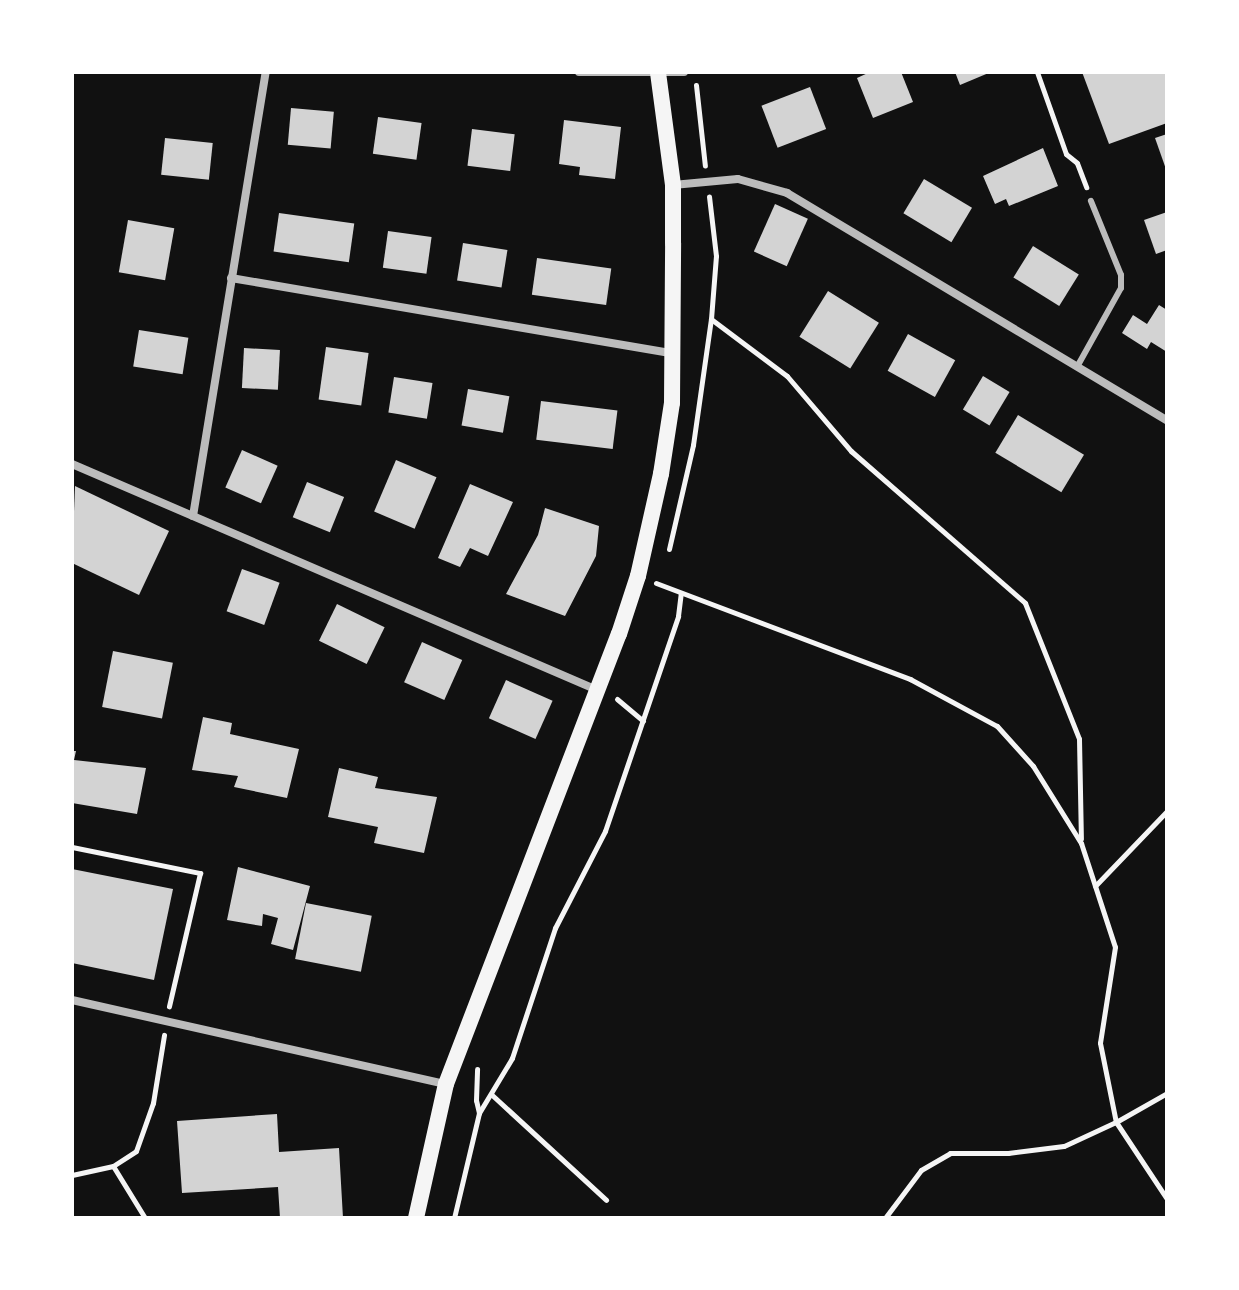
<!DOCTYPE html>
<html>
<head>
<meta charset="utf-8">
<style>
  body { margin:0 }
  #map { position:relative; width:1239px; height:1290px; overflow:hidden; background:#111; font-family:"IBM Plex Serif",serif }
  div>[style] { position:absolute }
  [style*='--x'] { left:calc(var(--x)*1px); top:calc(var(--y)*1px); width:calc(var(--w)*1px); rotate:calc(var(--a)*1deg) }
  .building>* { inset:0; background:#d3d3d3; transform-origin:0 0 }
  .path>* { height:5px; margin:-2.5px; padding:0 2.5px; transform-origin:2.5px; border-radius:2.5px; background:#f5f5f5 }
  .service>* { height:6px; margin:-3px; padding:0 3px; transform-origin:3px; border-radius:3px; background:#bcbcbc }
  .minor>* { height:8px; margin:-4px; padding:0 4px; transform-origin:4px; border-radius:4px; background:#bcbcbc }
  .secondary>* { height:16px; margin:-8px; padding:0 8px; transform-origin:8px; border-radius:8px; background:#f5f5f5 }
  span { translate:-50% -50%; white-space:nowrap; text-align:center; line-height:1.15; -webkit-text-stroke:6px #fff; paint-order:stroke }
  .frame { position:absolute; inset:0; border:74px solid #fff; pointer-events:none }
</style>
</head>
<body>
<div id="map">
  <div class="building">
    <div style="clip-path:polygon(870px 72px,901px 72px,913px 102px,873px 118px,857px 78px)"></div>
    <div style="clip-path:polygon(955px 72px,991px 72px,960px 85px)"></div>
    <div style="clip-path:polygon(1082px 72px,1167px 72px,1167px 123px,1109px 144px)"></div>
    <div style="left:810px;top:87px;width:45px;height:52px;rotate:69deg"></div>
    <div style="left:291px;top:108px;width:43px;height:37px;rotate:5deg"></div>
    <div style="left:378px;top:117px;width:44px;height:37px;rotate:8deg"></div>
    <div style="clip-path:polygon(564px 120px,621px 127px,615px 179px,579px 175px,580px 167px,559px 164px)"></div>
    <div style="left:472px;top:129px;width:43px;height:37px;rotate:7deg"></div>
    <div style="clip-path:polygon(1167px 134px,1167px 172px,1155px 138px)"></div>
    <div style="left:165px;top:138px;width:48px;height:37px;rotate:6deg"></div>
    <div style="clip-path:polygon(1043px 148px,1058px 186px,1009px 206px,1006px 199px,995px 204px,983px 176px)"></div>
    <div style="left:924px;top:179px;width:56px;height:40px;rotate:31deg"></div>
    <div style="left:775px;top:204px;width:36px;height:52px;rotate:24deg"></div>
    <div style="clip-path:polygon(1167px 212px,1167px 250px,1156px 254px,1144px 220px)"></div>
    <div style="left:279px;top:213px;width:76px;height:39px;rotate:8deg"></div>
    <div style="left:128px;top:220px;width:47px;height:53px;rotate:10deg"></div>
    <div style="left:388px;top:231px;width:44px;height:37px;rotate:8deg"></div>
    <div style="left:463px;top:243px;width:45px;height:38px;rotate:9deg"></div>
    <div style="left:1033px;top:246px;width:54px;height:37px;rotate:32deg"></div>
    <div style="left:537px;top:258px;width:75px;height:37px;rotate:8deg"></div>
    <div style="left:828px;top:291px;width:60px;height:54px;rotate:32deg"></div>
    <div style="clip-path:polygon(1159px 305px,1167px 310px,1167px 352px,1151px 342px,1147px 349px,1122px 333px,1133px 315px,1147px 324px)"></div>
    <div style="left:139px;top:330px;width:50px;height:37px;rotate:9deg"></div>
    <div style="left:908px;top:334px;width:54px;height:42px;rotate:29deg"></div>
    <div style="left:326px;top:347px;width:43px;height:53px;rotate:8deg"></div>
    <div style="left:244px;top:348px;width:36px;height:40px;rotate:3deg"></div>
    <div style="left:983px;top:376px;width:31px;height:39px;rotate:31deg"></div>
    <div style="left:394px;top:377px;width:39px;height:36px;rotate:9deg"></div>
    <div style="left:468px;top:389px;width:42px;height:37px;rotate:10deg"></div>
    <div style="left:541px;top:401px;width:77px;height:39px;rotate:7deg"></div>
    <div style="left:1018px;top:415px;width:77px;height:44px;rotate:31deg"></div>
    <div style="left:242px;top:450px;width:39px;height:41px;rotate:24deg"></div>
    <div style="left:396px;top:460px;width:44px;height:56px;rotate:23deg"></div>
    <div style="left:307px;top:482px;width:40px;height:38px;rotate:22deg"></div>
    <div style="clip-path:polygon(470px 484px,513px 502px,488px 556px,470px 548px,460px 567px,438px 558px)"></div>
    <div style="clip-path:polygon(75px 486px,169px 531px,139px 595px,72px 563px)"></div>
    <div style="clip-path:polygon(545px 508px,599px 526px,596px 556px,565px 616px,506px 594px,538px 535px)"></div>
    <div style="left:242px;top:569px;width:40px;height:45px;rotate:20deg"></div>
    <div style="left:337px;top:604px;width:53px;height:41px;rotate:26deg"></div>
    <div style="left:422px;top:642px;width:44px;height:44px;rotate:24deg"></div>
    <div style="left:113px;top:651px;width:61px;height:57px;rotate:11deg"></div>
    <div style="left:506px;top:680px;width:51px;height:42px;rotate:24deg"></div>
    <div style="clip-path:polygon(203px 717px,232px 723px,230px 734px,299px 749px,287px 798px,234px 787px,238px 776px,192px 770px)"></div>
    <div style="clip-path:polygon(72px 751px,76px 751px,74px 760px,146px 768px,137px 814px,72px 803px)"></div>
    <div style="clip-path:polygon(339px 768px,378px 777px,375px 788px,437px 797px,424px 853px,374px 843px,378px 827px,328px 817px)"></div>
    <div style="clip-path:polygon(238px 867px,310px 886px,293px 950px,271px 944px,278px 918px,263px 914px,262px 926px,227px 920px)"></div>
    <div style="clip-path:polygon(72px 869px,173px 889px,154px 980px,72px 963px)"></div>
    <div style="left:306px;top:903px;width:67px;height:57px;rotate:11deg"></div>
    <div style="clip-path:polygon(277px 1114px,279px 1152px,339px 1148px,343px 1218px,280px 1218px,278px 1187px,182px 1193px,177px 1121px)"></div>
  </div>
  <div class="path">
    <div style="--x:1037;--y:72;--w:87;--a:70.5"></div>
    <div style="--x:1066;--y:154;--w:14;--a:39"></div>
    <div style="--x:1077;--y:163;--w:26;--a:69"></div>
    <div style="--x:696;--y:85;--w:81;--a:83.7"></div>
    <div style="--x:711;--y:319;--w:95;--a:36.9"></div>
    <div style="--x:787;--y:376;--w:99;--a:49.5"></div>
    <div style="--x:851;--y:451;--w:231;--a:41.1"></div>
    <div style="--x:1025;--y:603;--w:146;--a:68.3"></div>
    <div style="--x:1079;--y:739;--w:100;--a:88.9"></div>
    <div style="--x:669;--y:549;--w:107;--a:-77"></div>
    <div style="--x:693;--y:445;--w:127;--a:-81.9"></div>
    <div style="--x:711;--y:319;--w:63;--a:-85.5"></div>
    <div style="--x:716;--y:256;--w:60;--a:-96.7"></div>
    <div style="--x:656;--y:583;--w:272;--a:20.7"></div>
    <div style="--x:910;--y:679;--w:99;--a:28.4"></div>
    <div style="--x:997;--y:726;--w:54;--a:48"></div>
    <div style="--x:1033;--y:766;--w:91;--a:58.1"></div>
    <div style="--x:1081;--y:843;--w:109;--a:71.9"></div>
    <div style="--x:1115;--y:947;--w:97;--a:98.9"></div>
    <div style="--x:1100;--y:1043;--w:81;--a:78.6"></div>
    <div style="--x:1116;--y:1122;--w:92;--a:56.5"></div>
    <div style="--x:617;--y:699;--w:34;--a:40"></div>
    <div style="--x:72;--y:847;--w:131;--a:11.5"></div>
    <div style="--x:200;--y:873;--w:137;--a:103.1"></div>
    <div style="--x:1095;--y:886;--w:104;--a:-46.2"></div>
    <div style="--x:492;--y:1095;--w:155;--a:42.6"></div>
    <div style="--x:479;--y:1113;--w:64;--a:-59"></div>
    <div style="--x:512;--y:1058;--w:137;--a:-71.7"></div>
    <div style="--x:555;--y:928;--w:109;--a:-62.7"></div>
    <div style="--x:605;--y:831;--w:227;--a:-71.2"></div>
    <div style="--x:678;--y:616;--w:23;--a:-83"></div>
    <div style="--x:72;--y:1175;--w:42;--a:-12.4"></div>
    <div style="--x:145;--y:1218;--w:61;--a:-121.6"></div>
    <div style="--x:113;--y:1166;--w:27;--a:-33"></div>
    <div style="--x:136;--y:1151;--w:51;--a:-70.5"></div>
    <div style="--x:153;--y:1103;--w:69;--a:-80.8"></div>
    <div style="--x:454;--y:1218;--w:108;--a:-76.6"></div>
    <div style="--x:479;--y:1113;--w:13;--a:-103"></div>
    <div style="--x:476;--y:1100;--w:31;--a:-88"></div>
    <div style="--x:885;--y:1218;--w:60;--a:-53.1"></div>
    <div style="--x:921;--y:1170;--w:34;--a:-30"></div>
    <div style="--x:950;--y:1153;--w:58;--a:0"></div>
    <div style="--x:1008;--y:1153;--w:56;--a:-7.1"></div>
    <div style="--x:1064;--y:1146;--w:57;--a:-24.8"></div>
    <div style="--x:1116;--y:1122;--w:59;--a:-29.6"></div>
  </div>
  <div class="service">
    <div style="--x:1077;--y:367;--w:90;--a:-60.9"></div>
    <div style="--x:1121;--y:288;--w:13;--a:-90"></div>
    <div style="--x:1121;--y:275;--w:80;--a:-112.1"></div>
  </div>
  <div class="minor">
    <div style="--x:579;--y:72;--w:105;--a:0"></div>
    <div style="--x:673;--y:185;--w:65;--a:-5.3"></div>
    <div style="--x:738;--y:179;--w:51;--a:15.9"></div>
    <div style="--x:787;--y:193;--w:443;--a:30.9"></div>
    <div style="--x:231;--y:278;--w:447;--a:9.7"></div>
    <div style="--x:72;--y:464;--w:572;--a:23.29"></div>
    <div style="--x:193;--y:516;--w:450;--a:-80.7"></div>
    <div style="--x:72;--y:1000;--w:383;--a:12.7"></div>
  </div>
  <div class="secondary">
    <div style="--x:416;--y:1218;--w:137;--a:-77.4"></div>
    <div style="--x:446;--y:1084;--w:482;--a:-69"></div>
    <div style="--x:619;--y:634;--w:61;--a:-71.9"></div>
    <div style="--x:638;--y:576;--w:105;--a:-77.3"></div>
    <div style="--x:661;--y:474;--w:72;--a:-81.2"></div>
    <div style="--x:672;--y:403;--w:160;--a:-89.6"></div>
    <div style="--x:673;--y:243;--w:58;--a:-90"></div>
    <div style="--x:673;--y:185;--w:114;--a:-97.6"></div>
  </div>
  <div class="frame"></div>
</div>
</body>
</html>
